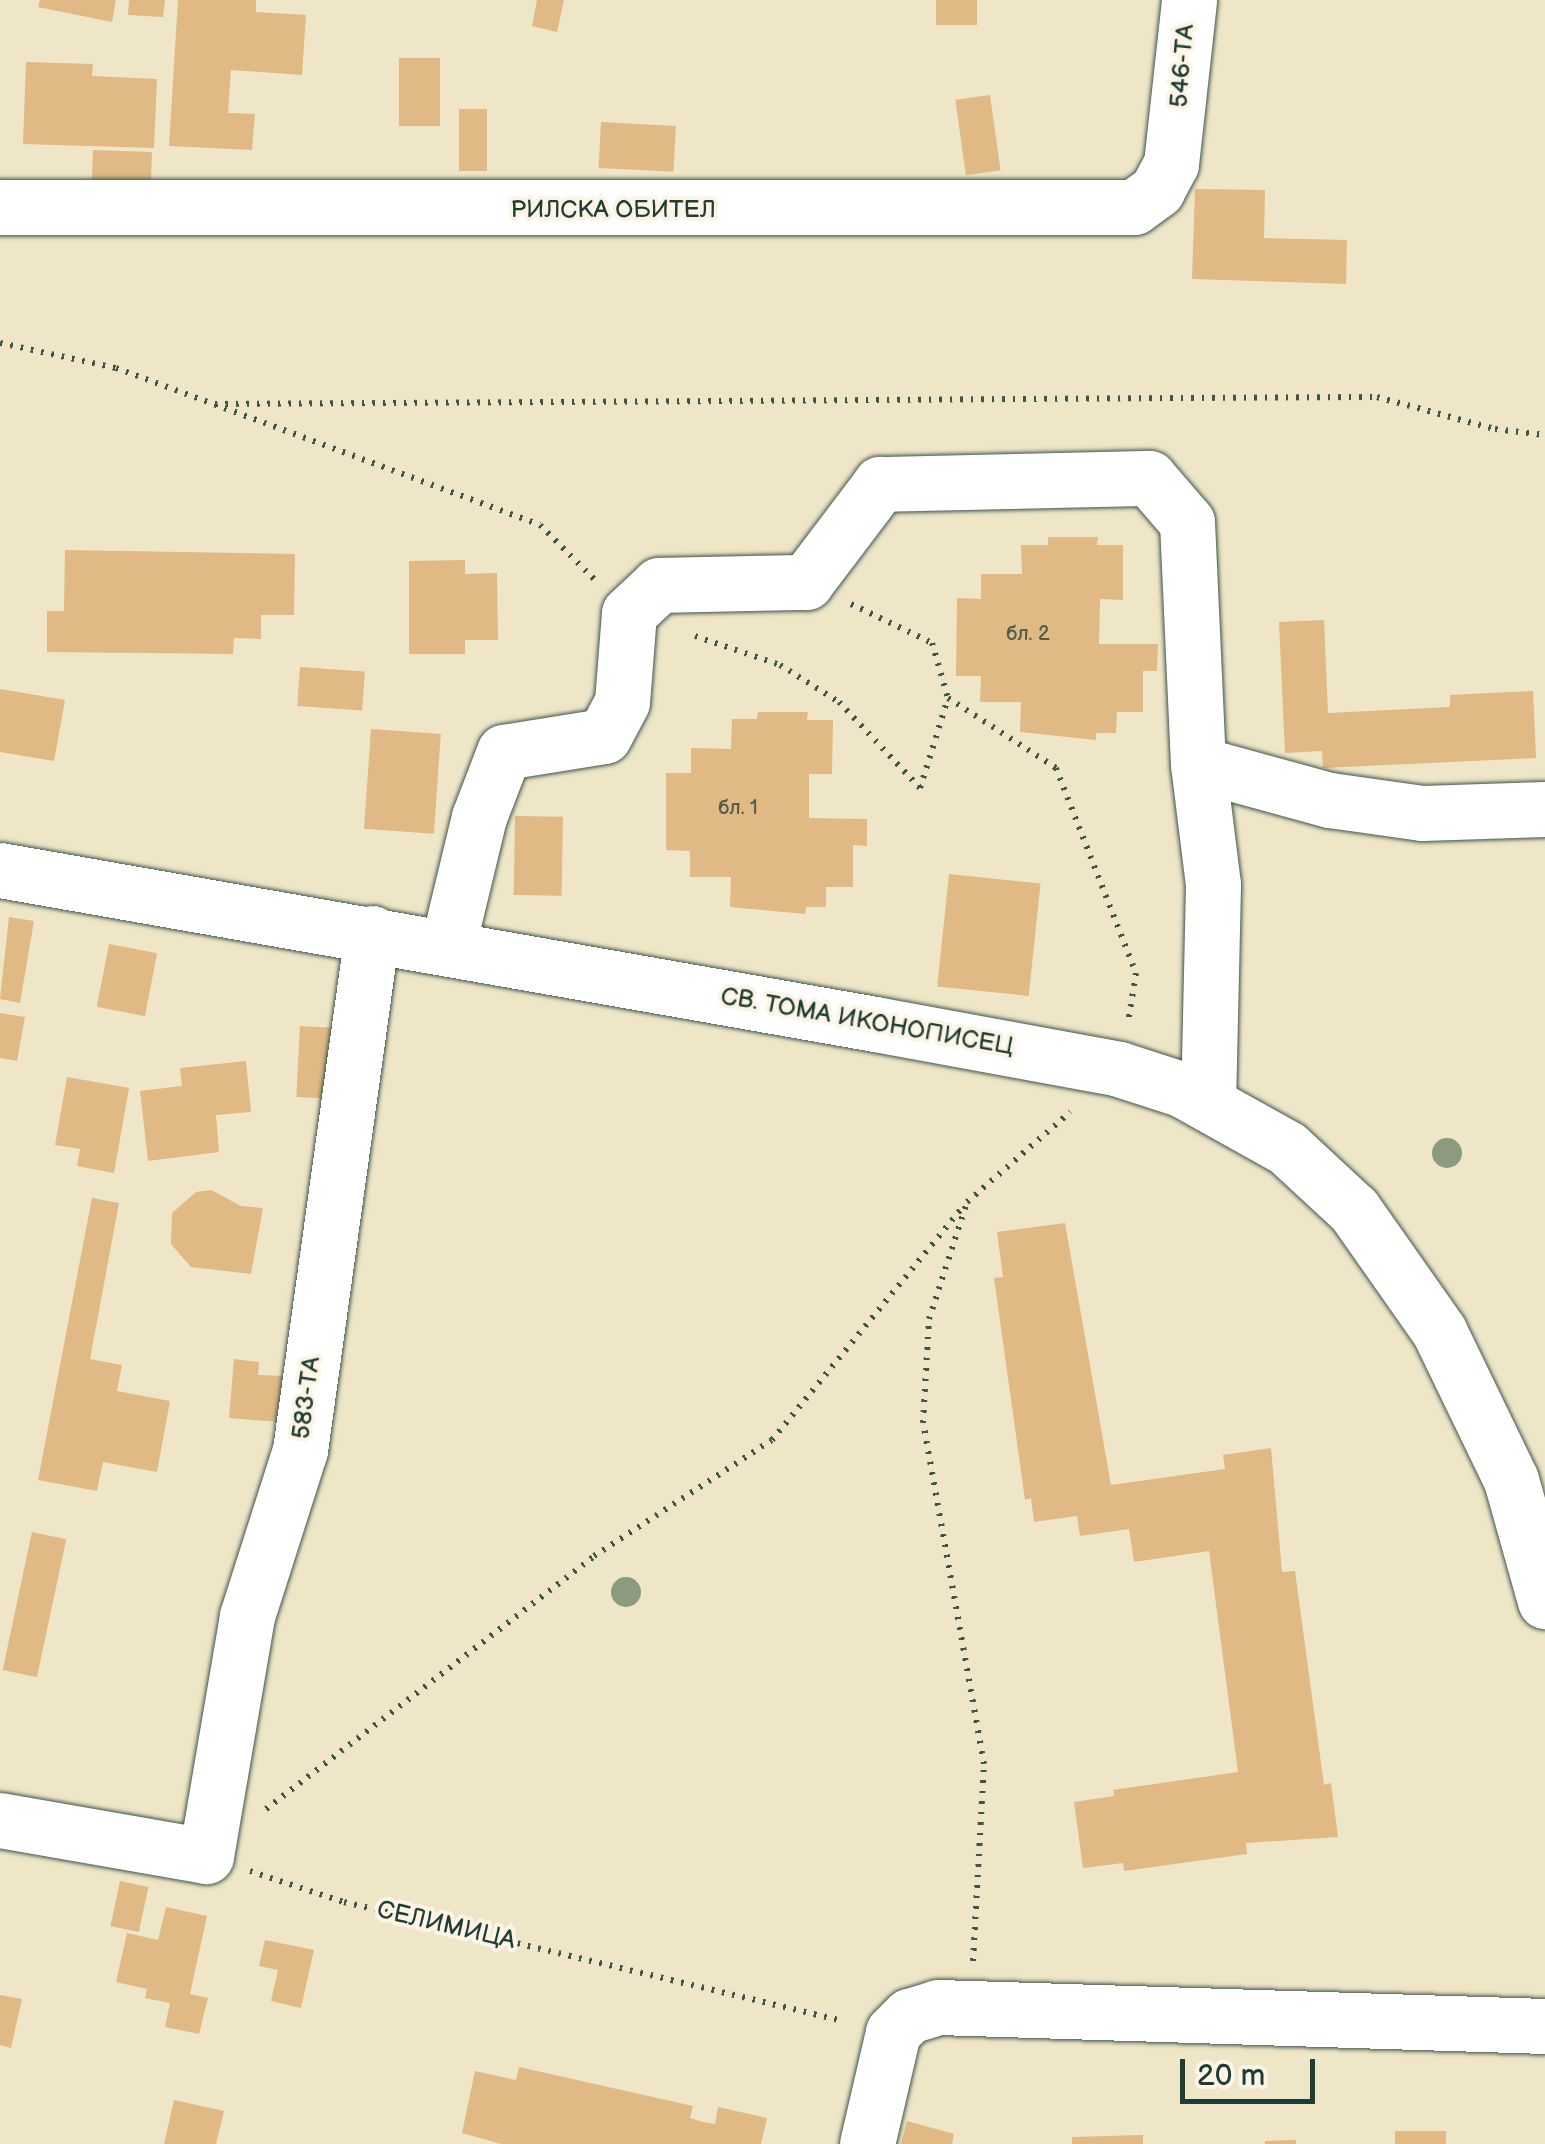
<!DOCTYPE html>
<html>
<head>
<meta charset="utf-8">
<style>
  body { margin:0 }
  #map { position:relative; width:1545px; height:2144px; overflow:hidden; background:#efe6c8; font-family:"Balsamiq Sans",sans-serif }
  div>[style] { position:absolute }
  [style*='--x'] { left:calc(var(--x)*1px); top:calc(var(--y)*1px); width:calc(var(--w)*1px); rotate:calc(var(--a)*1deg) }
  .building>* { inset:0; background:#e0b985; transform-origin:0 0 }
  .path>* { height:6px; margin-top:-3px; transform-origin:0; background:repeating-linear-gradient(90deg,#3e564a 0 2.5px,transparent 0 10.5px) }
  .roads { filter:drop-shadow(0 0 2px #3e564a) drop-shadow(0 0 2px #3e564a) }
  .minor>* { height:55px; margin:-27.5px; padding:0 27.5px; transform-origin:27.5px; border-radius:27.5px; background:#fff }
  .trees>* { width:30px; height:30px; margin:-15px; border-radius:50%; background:#8c9a7f }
  span { translate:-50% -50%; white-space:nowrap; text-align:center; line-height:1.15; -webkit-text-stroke:8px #fcf5e5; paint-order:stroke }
  .number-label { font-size:20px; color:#4f5c48 }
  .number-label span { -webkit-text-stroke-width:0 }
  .street-label { font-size:25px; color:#1f3d34 }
  .scale { position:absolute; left:1180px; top:2059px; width:135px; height:45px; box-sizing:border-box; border:5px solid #1f3d34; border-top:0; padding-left:12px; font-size:30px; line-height:35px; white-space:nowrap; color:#1f3d34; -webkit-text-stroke:8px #fcf5e5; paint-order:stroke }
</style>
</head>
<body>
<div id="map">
  <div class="building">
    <div style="clip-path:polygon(40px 0,116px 0,112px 22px,38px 7px)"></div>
    <div style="clip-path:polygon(129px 0,165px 0,163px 17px,128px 15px)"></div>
    <div style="clip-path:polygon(178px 0,256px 0,256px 12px,306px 15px,302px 75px,231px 70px,228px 113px,255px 114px,252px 150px,169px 146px)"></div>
    <div style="clip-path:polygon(537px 0,564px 0,557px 32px,532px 26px)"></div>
    <div style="left:936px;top:0;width:41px;height:25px"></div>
    <div style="left:399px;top:58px;width:41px;height:68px"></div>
    <div style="clip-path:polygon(26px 62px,93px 64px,92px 76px,157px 79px,154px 148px,23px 144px)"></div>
    <div style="left:990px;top:95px;width:76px;height:35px;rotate:82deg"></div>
    <div style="left:459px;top:109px;width:28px;height:62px"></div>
    <div style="left:601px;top:122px;width:75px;height:46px;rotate:3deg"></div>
    <div style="left:93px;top:150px;width:59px;height:30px;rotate:2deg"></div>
    <div style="clip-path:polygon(1195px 189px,1265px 190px,1264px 238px,1347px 240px,1346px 284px,1192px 279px)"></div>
    <div style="clip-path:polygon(1048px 537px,1098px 537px,1097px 545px,1123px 545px,1123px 600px,1100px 599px,1099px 644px,1158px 644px,1157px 671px,1143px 671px,1143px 712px,1117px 712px,1116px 733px,1096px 733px,1096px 740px,1020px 732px,1021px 702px,980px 702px,981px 676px,956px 676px,957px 598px,981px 599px,981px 574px,1022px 574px,1021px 545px,1048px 545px)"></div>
    <div style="clip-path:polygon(65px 550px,295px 554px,294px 615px,261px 615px,261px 639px,234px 638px,233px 654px,47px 652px,47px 611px,64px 611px)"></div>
    <div style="clip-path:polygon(465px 560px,465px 574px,497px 573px,498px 640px,465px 640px,465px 654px,409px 654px,409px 561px)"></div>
    <div style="clip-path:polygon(1324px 620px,1328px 713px,1450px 707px,1450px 695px,1533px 691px,1536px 758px,1323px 768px,1322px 751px,1285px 753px,1279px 622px)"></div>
    <div style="left:300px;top:667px;width:65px;height:39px;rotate:4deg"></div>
    <div style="clip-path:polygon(0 689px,65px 700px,54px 761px,0 752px)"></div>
    <div style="clip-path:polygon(758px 712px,808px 712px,807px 720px,833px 720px,832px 774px,809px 774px,809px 818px,867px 819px,867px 846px,853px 845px,853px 887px,826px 887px,826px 907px,806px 907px,805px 914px,730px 907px,731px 877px,690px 877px,690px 851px,666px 850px,666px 773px,691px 773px,691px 748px,731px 749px,732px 719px,757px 719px)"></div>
    <div style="left:371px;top:729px;width:70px;height:100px;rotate:4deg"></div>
    <div style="left:515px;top:816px;width:48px;height:79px;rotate:1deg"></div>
    <div style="left:949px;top:874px;width:92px;height:113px;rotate:6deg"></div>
    <div style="clip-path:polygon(9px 917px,34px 921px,20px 1003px,0 999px)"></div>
    <div style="left:109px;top:944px;width:49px;height:64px;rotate:11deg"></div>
    <div style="clip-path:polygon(0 1013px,25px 1017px,17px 1061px,0 1058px)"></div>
    <div style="left:300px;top:1026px;width:36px;height:71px;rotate:3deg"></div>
    <div style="clip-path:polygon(246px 1061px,251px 1112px,216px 1115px,219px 1152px,148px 1161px,140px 1091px,182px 1086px,180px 1068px)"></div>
    <div style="clip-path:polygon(67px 1077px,129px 1088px,114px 1173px,77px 1166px,80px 1149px,55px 1145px)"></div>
    <div style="clip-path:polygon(211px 1190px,241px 1206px,263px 1208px,251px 1274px,191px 1267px,171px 1244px,172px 1213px,196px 1192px)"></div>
    <div style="clip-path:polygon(92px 1198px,119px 1203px,90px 1359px,122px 1365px,117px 1391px,170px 1401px,157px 1472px,103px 1462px,97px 1491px,38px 1480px)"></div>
    <div style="clip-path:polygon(1065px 1223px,1111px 1485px,1225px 1469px,1223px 1455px,1271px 1448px,1282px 1572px,1295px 1571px,1324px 1785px,1331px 1783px,1338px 1837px,1246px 1843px,1247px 1854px,1124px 1871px,1123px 1863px,1083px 1868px,1074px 1802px,1114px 1796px,1113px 1790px,1238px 1772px,1209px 1551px,1134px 1562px,1129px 1529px,1080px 1536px,1077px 1516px,1034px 1522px,1031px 1498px,1025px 1500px,994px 1278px,1003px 1277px,997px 1232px)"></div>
    <div style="clip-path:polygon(234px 1359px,259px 1362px,258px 1375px,283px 1376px,279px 1422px,229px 1418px)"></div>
    <div style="left:32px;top:1532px;width:35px;height:141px;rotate:12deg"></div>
    <div style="left:120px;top:1881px;width:29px;height:46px;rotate:12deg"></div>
    <div style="clip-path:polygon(166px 1907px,207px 1916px,190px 1994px,208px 1998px,199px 2034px,165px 2027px,170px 2003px,145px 1998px,147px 1989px,116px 1982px,127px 1933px,158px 1940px)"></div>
    <div style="clip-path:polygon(265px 1940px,314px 1950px,301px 2008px,271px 2001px,278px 1970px,259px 1966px)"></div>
    <div style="clip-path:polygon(0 1995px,22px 1999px,11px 2048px,0 2045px)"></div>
    <div style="clip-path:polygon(519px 2067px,693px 2106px,690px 2118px,703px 2122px,715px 2124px,718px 2107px,767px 2118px,761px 2144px,501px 2144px,462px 2133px,475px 2071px,516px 2080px)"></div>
    <div style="clip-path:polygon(174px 2100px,224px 2111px,216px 2144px,164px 2144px)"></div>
    <div style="clip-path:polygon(907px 2121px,954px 2134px,952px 2144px,901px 2144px)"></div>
    <div style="left:1446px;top:2131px;width:13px;height:51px;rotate:90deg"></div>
    <div style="clip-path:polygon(1143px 2135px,1143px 2144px,1072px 2144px,1072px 2137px)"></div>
    <div style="clip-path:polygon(1296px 2140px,1296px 2144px,1265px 2144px,1265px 2141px)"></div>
  </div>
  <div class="path">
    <div style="--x:0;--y:343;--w:119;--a:12.2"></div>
    <div style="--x:116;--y:368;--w:452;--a:20.3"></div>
    <div style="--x:540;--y:525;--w:78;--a:45"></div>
    <div style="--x:215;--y:404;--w:1162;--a:-0.35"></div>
    <div style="--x:1377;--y:397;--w:122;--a:15.2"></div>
    <div style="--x:1495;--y:429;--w:50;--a:6.8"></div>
    <div style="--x:851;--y:604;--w:90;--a:25.7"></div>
    <div style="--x:932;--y:643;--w:57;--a:73.8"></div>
    <div style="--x:948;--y:698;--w:129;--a:32.9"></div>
    <div style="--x:1056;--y:768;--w:220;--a:68.7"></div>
    <div style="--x:1136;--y:973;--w:51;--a:99.1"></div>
    <div style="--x:695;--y:636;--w:90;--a:18.8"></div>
    <div style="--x:780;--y:665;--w:70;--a:32.1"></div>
    <div style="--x:839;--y:702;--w:118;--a:46.7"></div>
    <div style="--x:920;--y:788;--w:94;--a:-72.7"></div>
    <div style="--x:266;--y:1809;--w:414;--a:-37.6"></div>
    <div style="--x:594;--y:1556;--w:212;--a:-33.1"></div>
    <div style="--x:772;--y:1440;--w:301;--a:-50.7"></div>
    <div style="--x:250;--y:1871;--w:99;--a:18.3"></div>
    <div style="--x:344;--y:1902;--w:513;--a:13.41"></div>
    <div style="--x:973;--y:1961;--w:197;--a:-86.8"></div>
    <div style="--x:984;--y:1764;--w:346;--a:-100.1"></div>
    <div style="--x:923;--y:1423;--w:104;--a:-86.7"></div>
    <div style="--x:929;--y:1319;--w:123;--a:-72"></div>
    <div style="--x:967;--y:1202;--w:137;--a:-41.1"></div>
  </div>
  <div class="roads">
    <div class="minor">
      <div style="--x:0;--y:207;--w:1134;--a:0"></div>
      <div style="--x:1134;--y:207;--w:29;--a:-36"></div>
      <div style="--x:1157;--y:190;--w:30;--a:-62"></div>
      <div style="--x:1171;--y:164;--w:165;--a:-83.7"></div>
      <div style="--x:1198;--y:764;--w:137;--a:15.3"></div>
      <div style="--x:1330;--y:800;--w:93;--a:8"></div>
      <div style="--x:1422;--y:813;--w:123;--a:-1.9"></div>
      <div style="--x:0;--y:870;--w:888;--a:9.98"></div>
      <div style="--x:875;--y:1024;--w:248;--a:10.4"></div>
      <div style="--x:1119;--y:1069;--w:65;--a:17.9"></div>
      <div style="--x:1181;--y:1089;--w:121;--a:29.1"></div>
      <div style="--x:1287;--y:1148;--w:91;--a:42.8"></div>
      <div style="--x:1354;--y:1210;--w:148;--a:54.9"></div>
      <div style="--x:1439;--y:1331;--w:165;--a:64.2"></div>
      <div style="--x:1511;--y:1480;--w:126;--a:74.3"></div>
      <div style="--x:448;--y:945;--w:132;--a:-76.4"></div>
      <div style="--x:479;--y:817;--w:70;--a:-69"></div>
      <div style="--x:504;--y:752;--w:101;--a:-9.1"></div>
      <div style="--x:604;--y:736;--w:38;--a:-62"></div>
      <div style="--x:622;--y:702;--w:89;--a:-85.5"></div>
      <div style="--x:629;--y:613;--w:41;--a:-43"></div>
      <div style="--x:659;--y:585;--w:147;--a:-1.2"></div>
      <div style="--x:806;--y:582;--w:123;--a:-52.9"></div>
      <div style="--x:880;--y:484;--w:269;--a:-1.3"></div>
      <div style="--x:1149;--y:478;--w:58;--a:49.2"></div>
      <div style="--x:1187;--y:522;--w:242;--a:87.4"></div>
      <div style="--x:1198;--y:764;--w:122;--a:82.9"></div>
      <div style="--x:1213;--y:885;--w:217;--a:91.3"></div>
      <div style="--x:0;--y:1820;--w:209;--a:9.9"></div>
      <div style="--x:206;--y:1856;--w:243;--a:-80.3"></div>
      <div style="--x:247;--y:1616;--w:174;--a:-72.3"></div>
      <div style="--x:300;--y:1450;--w:522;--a:-82.07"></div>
      <div style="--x:867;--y:2144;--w:115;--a:-76.9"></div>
      <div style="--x:893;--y:2032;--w:23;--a:-45"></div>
      <div style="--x:909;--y:2016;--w:30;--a:-17"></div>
      <div style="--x:938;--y:2007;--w:607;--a:1.79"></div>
    </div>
  </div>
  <div class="trees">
    <div style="left:1447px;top:1153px"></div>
    <div style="left:626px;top:1592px"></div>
  </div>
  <div class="number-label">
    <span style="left:1028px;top:634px">бл. 2</span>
    <span style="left:738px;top:808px">бл. 1</span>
  </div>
  <div class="street-label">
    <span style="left:1183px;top:66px;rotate:-85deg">546-ТА</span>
    <span style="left:613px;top:210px">РИЛСКА ОБИТЕЛ</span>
    <span style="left:867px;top:1022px;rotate:10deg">СВ. ТОМА ИКОНОПИСЕЦ</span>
    <span style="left:307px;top:1398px;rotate:-82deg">583-ТА</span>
    <span style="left:446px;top:1926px;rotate:13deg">СЕЛИМИЦА</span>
  </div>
  <div class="scale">20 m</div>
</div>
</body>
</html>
